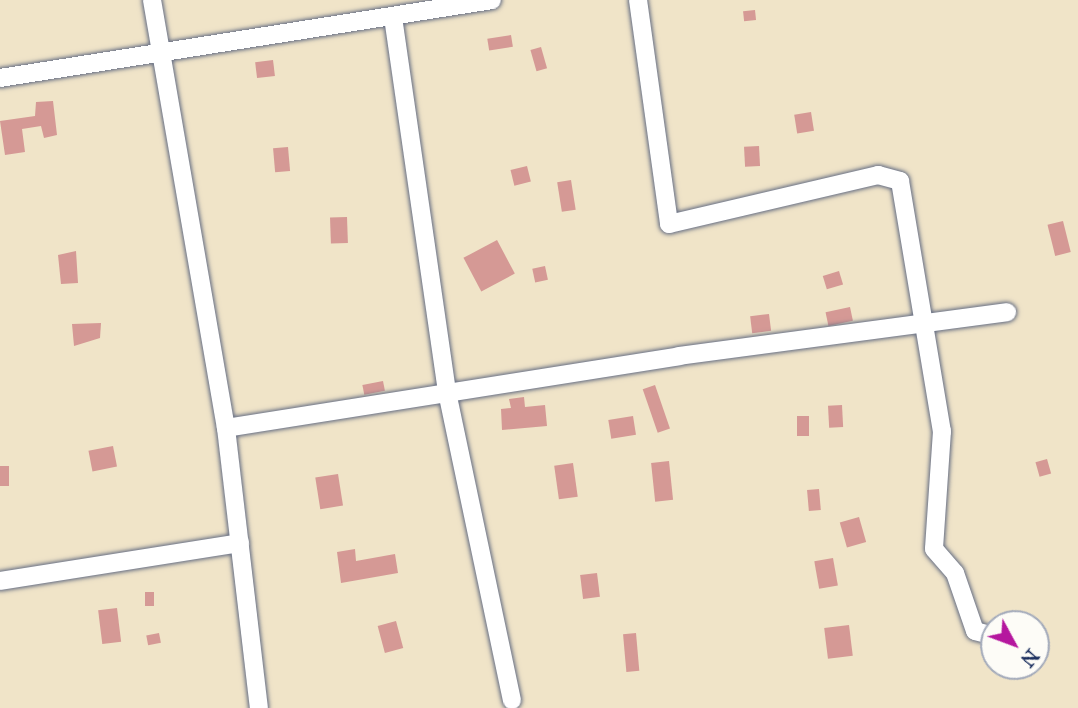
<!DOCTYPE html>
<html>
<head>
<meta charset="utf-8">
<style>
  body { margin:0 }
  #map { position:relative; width:1078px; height:708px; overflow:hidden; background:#f0e4c8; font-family:"IM FELL Great Primer",serif }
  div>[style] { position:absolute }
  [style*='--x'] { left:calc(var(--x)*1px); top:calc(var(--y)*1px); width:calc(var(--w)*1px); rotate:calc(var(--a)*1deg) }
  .building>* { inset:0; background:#d59995; transform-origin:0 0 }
  .roads { filter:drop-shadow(0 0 2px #666e83) drop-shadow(0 0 2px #666e83) }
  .minor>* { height:18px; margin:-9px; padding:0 9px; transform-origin:9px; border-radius:9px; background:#fff }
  span { translate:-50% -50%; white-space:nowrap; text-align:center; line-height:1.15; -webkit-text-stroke:7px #fdfcf7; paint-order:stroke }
  .north { position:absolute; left:980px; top:610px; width:70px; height:70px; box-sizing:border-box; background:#fdfcf7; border:2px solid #a3aaba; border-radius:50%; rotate:131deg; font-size:19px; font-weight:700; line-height:28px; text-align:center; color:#1b2f5e }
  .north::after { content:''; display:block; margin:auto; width:24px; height:32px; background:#b5179e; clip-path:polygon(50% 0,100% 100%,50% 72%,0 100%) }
</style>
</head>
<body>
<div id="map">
  <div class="building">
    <div style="left:755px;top:10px;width:10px;height:12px;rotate:84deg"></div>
    <div style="left:511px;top:35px;width:12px;height:24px;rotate:81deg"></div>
    <div style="left:541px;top:47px;width:22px;height:11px;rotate:74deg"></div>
    <div style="left:273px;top:60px;width:16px;height:18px;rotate:83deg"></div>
    <div style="clip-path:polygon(53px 101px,57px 135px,44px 138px,41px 126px,22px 129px,25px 152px,5px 155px,0 121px,35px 116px,36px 102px)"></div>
    <div style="left:811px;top:112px;width:19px;height:17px;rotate:81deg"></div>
    <div style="left:759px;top:146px;width:20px;height:15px;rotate:87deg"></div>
    <div style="left:288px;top:147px;width:24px;height:15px;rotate:85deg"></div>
    <div style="left:527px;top:166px;width:16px;height:17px;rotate:76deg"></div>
    <div style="left:571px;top:180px;width:30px;height:14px;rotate:81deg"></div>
    <div style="left:347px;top:217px;width:26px;height:17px;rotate:88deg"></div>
    <div style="left:1063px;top:221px;width:32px;height:16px;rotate:76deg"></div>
    <div style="left:497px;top:240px;width:38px;height:38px;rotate:62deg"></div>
    <div style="clip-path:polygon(76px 251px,78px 283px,61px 284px,58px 255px)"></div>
    <div style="left:545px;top:266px;width:14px;height:13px;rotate:78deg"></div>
    <div style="left:839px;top:271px;width:14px;height:17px;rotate:73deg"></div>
    <div style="left:850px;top:307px;width:14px;height:25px;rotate:78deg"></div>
    <div style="left:769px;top:314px;width:17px;height:19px;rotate:83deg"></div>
    <div style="clip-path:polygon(101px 323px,100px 338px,74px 346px,72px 324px)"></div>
    <div style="left:383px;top:381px;width:10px;height:21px;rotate:79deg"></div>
    <div style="left:655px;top:385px;width:46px;height:13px;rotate:71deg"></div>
    <div style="clip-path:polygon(524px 397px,525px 407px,545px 405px,547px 426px,502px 430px,501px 409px,511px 408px,509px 399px)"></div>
    <div style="left:842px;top:405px;width:22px;height:14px;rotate:87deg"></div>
    <div style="left:633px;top:416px;width:19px;height:25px;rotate:81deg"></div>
    <div style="left:809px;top:416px;width:20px;height:12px;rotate:90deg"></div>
    <div style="left:113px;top:446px;width:21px;height:25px;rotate:79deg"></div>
    <div style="left:1047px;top:459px;width:15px;height:12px;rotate:74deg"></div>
    <div style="left:669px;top:461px;width:39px;height:18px;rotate:84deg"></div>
    <div style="left:573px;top:463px;width:34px;height:19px;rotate:82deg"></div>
    <div style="left:0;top:466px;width:9px;height:20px"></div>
    <div style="left:338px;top:474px;width:32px;height:23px;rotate:81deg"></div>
    <div style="left:819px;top:489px;width:21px;height:12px;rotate:85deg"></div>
    <div style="left:859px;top:517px;width:26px;height:20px;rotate:74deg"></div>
    <div style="clip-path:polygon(355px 549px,356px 561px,395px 554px,398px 573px,341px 583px,337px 552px)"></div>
    <div style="left:833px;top:558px;width:28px;height:19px;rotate:80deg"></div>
    <div style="left:597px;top:573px;width:24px;height:17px;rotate:83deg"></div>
    <div style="left:145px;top:592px;width:9px;height:14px"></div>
    <div style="left:117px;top:608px;width:34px;height:19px;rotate:83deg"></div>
    <div style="left:396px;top:621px;width:28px;height:19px;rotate:75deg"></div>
    <div style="left:849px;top:625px;width:31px;height:25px;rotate:83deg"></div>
    <div style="left:159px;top:633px;width:10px;height:13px;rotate:79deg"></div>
    <div style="left:636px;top:633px;width:38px;height:13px;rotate:85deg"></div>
  </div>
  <div class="roads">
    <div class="minor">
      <div style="--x:152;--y:0;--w:434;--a:80.2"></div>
      <div style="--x:226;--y:428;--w:282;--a:83.3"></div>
      <div style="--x:638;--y:0;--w:226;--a:82.1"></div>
      <div style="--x:669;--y:224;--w:215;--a:-13.2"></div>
      <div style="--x:878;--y:175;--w:23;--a:15"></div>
      <div style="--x:900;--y:181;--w:254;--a:80.5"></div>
      <div style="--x:942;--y:431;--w:118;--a:93.9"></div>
      <div style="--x:934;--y:549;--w:32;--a:49"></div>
      <div style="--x:955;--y:573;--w:61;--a:71"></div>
      <div style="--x:975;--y:631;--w:20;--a:15"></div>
      <div style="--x:393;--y:17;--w:379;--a:81.8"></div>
      <div style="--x:447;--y:392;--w:315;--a:78.1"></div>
      <div style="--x:0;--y:78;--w:498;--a:-9"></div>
      <div style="--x:226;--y:428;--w:459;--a:-9"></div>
      <div style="--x:679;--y:356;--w:331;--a:-7.6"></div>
      <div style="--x:0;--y:581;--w:243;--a:-9"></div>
    </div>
  </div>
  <div class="north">N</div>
</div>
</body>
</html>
